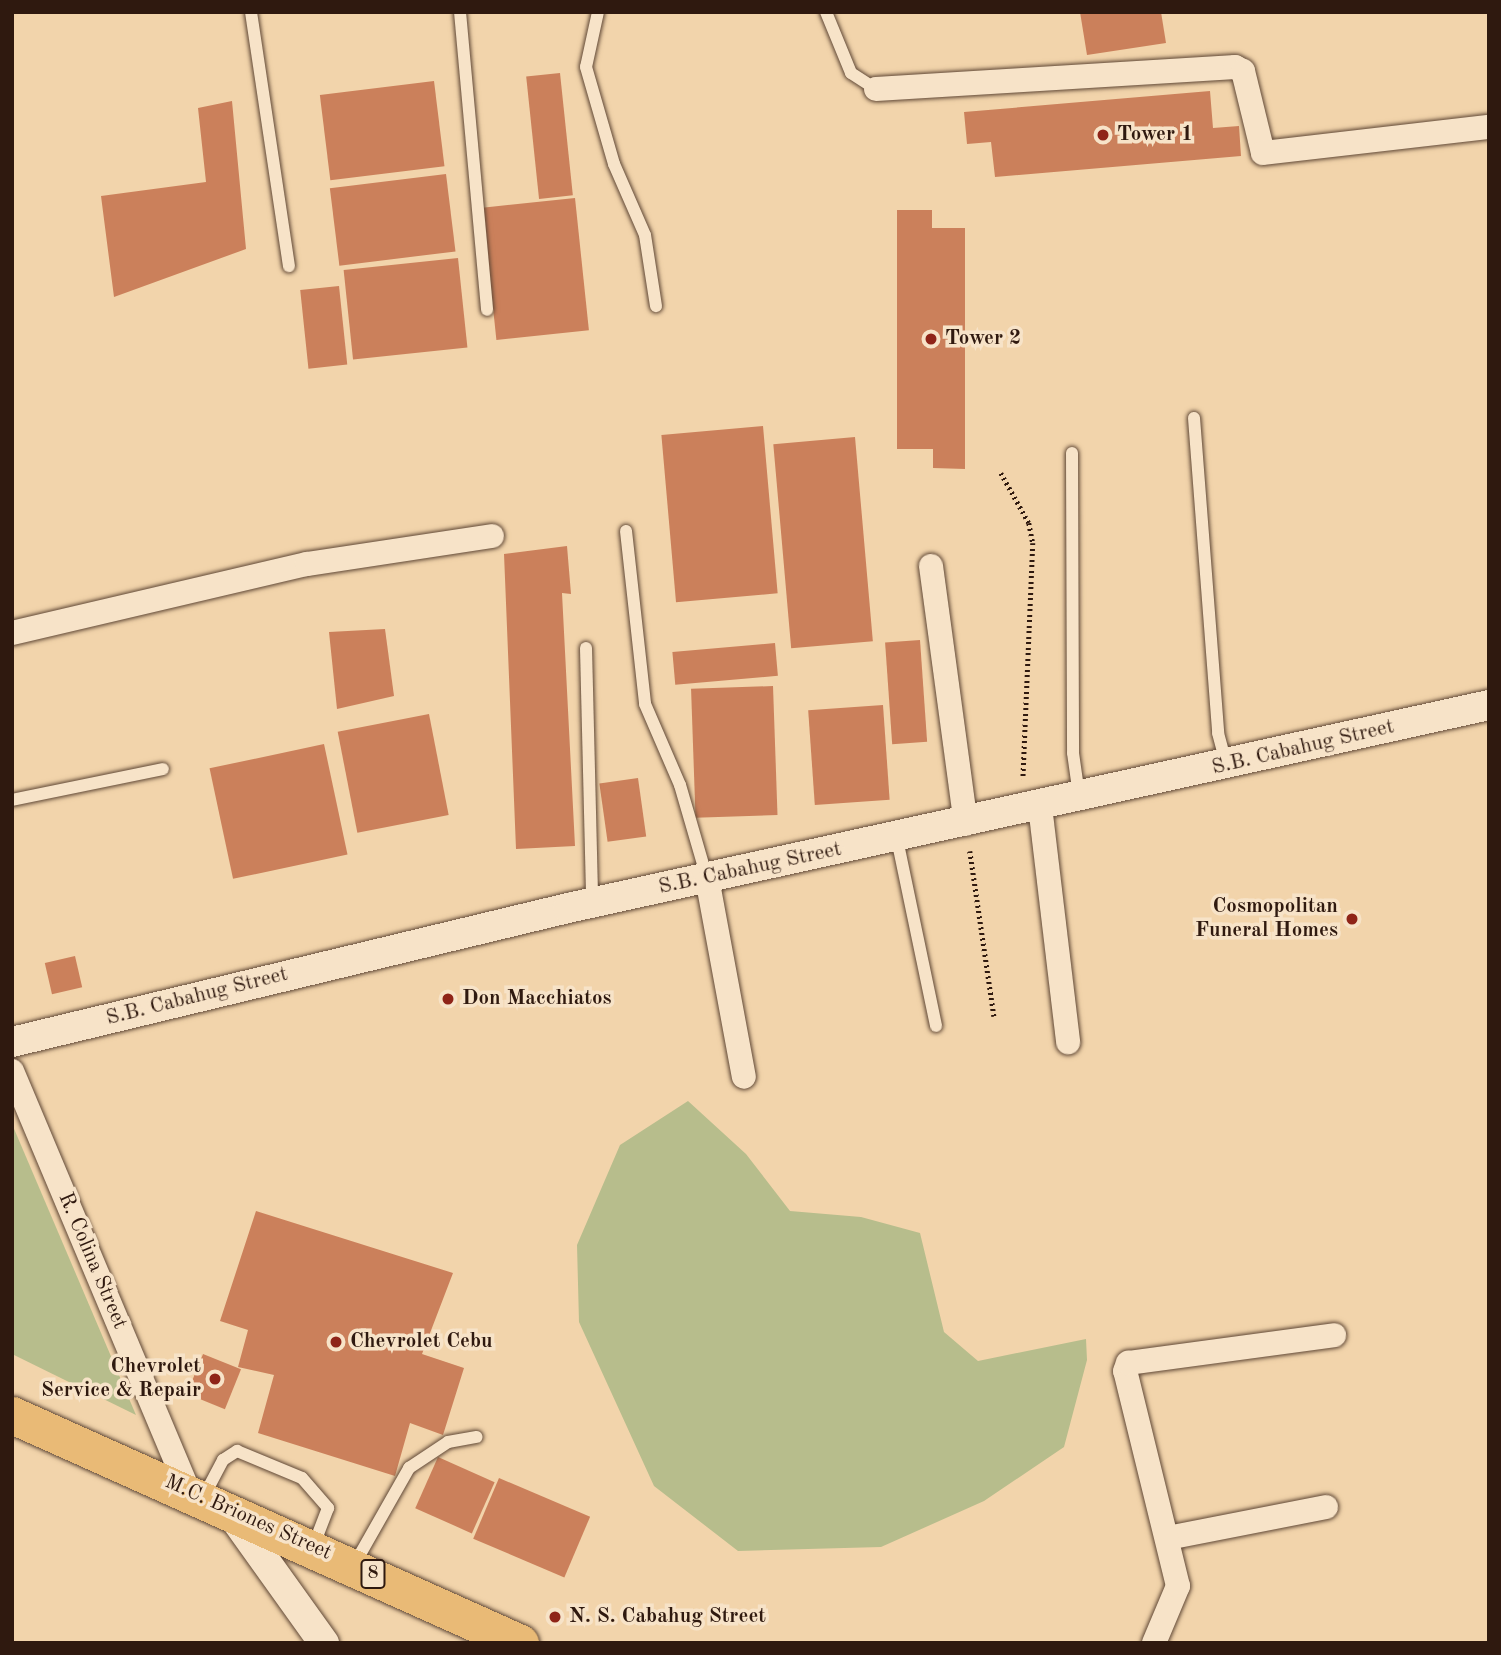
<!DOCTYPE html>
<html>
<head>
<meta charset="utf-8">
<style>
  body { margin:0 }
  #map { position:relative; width:1501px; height:1655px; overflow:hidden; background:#f2d4ab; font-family:"Old Standard TT",serif }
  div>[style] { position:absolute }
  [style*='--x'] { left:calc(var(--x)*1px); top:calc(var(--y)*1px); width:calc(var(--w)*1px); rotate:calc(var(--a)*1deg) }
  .green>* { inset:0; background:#b7bd8c }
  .building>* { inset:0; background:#cb805b; transform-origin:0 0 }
  .path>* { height:4.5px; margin-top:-2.25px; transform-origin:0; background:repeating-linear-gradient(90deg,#2f190f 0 2px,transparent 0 5.5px) }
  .roads { filter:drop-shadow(0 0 2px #604836) drop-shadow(0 0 2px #604836) }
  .service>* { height:12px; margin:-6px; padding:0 6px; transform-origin:6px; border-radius:6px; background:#f7e3c8 }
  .minor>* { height:24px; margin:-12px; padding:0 12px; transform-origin:12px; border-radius:12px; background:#f7e3c8 }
  .tertiary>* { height:30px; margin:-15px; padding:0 15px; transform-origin:15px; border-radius:15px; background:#f7e3c8 }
  .primary>* { height:37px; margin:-18.5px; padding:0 18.5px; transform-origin:18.5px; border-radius:18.5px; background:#e9ba76 }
  .dots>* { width:19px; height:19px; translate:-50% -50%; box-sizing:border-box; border:4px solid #f7e3c8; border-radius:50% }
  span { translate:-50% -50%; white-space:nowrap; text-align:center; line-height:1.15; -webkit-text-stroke:7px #f7e3c8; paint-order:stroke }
  .shield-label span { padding:2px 5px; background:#f7e3c8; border:2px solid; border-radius:5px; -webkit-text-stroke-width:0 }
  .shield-label { font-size:19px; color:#2f190f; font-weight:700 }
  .poi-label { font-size:21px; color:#2f190f; font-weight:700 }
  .left { translate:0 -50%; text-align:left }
  .right { translate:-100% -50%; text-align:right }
  .street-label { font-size:21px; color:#2f190f }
  .frame { position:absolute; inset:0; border:14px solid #2f190f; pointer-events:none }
</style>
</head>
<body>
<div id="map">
  <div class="green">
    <div style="clip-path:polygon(688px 1101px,746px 1154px,790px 1211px,861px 1217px,920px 1233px,944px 1332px,978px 1361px,1086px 1339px,1087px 1360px,1064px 1447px,984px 1501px,881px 1547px,738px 1551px,654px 1486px,579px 1322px,577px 1245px,620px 1145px)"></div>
    <div style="clip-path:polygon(12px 1124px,136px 1415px,12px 1354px)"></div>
  </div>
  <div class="building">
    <div style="clip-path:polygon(1080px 12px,1161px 12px,1166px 43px,1087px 55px)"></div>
    <div style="left:560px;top:73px;width:123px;height:34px;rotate:84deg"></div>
    <div style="left:434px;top:81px;width:86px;height:115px;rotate:83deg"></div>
    <div style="clip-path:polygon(1210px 91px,1213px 128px,1239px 126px,1241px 156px,995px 177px,991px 142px,967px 144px,964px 112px)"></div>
    <div style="clip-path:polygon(232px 101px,246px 249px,114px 297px,101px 196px,206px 182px,198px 108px)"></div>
    <div style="left:446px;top:174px;width:78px;height:117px;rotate:83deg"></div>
    <div style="left:575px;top:198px;width:133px;height:93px;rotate:84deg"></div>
    <div style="clip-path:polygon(897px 210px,932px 210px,932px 228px,965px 228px,965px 469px,933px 468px,933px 449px,897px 449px)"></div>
    <div style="left:458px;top:258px;width:90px;height:115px;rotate:84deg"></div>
    <div style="left:339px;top:286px;width:79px;height:39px;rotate:84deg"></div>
    <div style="left:763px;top:426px;width:168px;height:102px;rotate:85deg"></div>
    <div style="left:855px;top:437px;width:205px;height:82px;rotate:85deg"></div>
    <div style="clip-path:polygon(567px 546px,571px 594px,562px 593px,575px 846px,516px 849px,504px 554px)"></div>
    <div style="clip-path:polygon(385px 629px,394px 696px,337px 709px,329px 632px)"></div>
    <div style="left:920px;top:640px;width:102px;height:35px;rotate:86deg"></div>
    <div style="left:775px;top:643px;width:33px;height:103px;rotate:85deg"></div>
    <div style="left:773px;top:686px;width:129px;height:82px;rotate:88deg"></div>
    <div style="left:883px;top:705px;width:95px;height:75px;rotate:86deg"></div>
    <div style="left:429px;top:714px;width:103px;height:93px;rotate:79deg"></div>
    <div style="left:324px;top:744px;width:113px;height:117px;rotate:78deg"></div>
    <div style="left:638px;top:778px;width:59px;height:39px;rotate:82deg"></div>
    <div style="left:75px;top:956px;width:32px;height:31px;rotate:77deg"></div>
    <div style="clip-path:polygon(256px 1211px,453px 1273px,422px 1354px,464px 1368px,443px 1435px,410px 1423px,395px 1476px,258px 1433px,274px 1375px,238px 1367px,248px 1330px,220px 1321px)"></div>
    <div style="left:203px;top:1354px;width:41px;height:43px;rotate:22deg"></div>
    <div style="left:438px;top:1457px;width:62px;height:56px;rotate:24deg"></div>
    <div style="left:499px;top:1478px;width:99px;height:66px;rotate:23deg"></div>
  </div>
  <div class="path">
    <div style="--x:1001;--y:473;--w:57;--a:60.8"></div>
    <div style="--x:1029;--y:523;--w:20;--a:79"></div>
    <div style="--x:1033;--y:543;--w:236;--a:92.4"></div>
    <div style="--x:970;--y:851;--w:167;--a:81.7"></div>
  </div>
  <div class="roads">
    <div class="service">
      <div style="--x:251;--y:12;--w:257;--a:81.5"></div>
      <div style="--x:460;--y:12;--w:299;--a:84.8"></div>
      <div style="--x:598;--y:12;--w:56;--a:102.3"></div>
      <div style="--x:586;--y:67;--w:101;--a:73.9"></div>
      <div style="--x:614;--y:164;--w:77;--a:66.4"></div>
      <div style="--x:645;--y:235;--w:72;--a:81.2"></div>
      <div style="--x:826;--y:12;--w:66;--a:67.7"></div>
      <div style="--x:851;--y:73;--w:30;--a:33"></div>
      <div style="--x:1194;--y:418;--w:316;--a:85.6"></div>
      <div style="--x:1218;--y:733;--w:31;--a:75"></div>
      <div style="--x:1072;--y:453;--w:300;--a:89.8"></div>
      <div style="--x:1073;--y:753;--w:42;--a:81.9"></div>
      <div style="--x:626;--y:531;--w:174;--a:83.7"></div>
      <div style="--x:645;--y:704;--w:88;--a:66.6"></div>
      <div style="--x:680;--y:785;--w:97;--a:73.8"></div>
      <div style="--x:586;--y:648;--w:254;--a:88.6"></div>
      <div style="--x:12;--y:800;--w:154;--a:-11.6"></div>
      <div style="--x:897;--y:839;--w:191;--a:78.2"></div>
      <div style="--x:204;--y:1496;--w:41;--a:-62.2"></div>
      <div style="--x:223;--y:1460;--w:17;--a:-33"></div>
      <div style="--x:237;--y:1451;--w:70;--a:22.6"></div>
      <div style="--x:302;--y:1478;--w:40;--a:49"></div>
      <div style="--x:328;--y:1508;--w:42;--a:111"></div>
      <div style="--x:354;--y:1565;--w:112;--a:-60.4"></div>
      <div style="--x:409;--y:1468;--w:47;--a:-33.7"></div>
      <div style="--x:448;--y:1442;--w:29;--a:-10"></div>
    </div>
    <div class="minor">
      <div style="--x:876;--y:89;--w:360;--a:-3.5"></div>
      <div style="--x:1235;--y:67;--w:9;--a:27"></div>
      <div style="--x:1243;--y:71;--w:84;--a:76.3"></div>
      <div style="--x:1263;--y:153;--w:227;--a:-6.6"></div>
      <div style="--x:931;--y:566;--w:260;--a:82.3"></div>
      <div style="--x:12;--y:633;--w:303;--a:-13.2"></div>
      <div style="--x:307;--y:564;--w:187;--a:-8.6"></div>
      <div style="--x:1040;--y:806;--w:238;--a:83.2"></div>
      <div style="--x:707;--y:878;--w:202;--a:79.5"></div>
      <div style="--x:12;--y:1071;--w:454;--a:67.2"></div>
      <div style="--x:1168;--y:1538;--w:161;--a:-11.1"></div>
      <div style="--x:1154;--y:1643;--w:62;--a:-67.2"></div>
      <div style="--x:1178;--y:1586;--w:221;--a:-103.8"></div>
      <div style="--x:1125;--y:1371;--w:9;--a:-69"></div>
      <div style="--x:1128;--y:1363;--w:208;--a:-7.7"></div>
    </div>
    <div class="tertiary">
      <div style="--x:12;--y:1042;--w:572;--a:-13.55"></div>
      <div style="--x:568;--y:908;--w:943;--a:-12.43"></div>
      <div style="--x:228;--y:1509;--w:165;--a:54.4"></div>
    </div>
    <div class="primary">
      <div style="--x:12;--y:1415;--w:557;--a:24.17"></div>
    </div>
  </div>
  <div class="dots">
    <div style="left:1103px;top:135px;background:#8f2418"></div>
    <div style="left:931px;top:339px;background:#8f2418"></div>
    <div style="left:1352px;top:919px;background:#8f2418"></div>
    <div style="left:448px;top:999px;background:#8f2418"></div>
    <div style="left:336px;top:1342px;background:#8f2418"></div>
    <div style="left:215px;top:1379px;background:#8f2418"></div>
    <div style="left:555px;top:1617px;background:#8f2418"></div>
  </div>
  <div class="shield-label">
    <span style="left:373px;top:1574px">8</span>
  </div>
  <div class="poi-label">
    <span class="left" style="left:1117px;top:135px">Tower 1</span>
    <span class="left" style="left:945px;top:339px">Tower 2</span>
    <span class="right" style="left:1338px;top:919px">Cosmopolitan<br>Funeral Homes</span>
    <span class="left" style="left:462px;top:999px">Don Macchiatos</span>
    <span class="left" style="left:350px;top:1342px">Chevrolet Cebu</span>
    <span class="right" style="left:201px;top:1379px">Chevrolet<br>Service &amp; Repair</span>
    <span class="left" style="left:569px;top:1617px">N. S. Cabahug Street</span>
  </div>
  <div class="street-label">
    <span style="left:1303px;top:748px;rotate:-13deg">S.B. Cabahug Street</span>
    <span style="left:750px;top:869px;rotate:-12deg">S.B. Cabahug Street</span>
    <span style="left:197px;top:997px;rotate:-14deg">S.B. Cabahug Street</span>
    <span style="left:92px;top:1261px;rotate:67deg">R. Colina Street</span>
    <span style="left:248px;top:1518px;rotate:24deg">M.C. Briones Street</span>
  </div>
  <div class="frame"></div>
</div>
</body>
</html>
